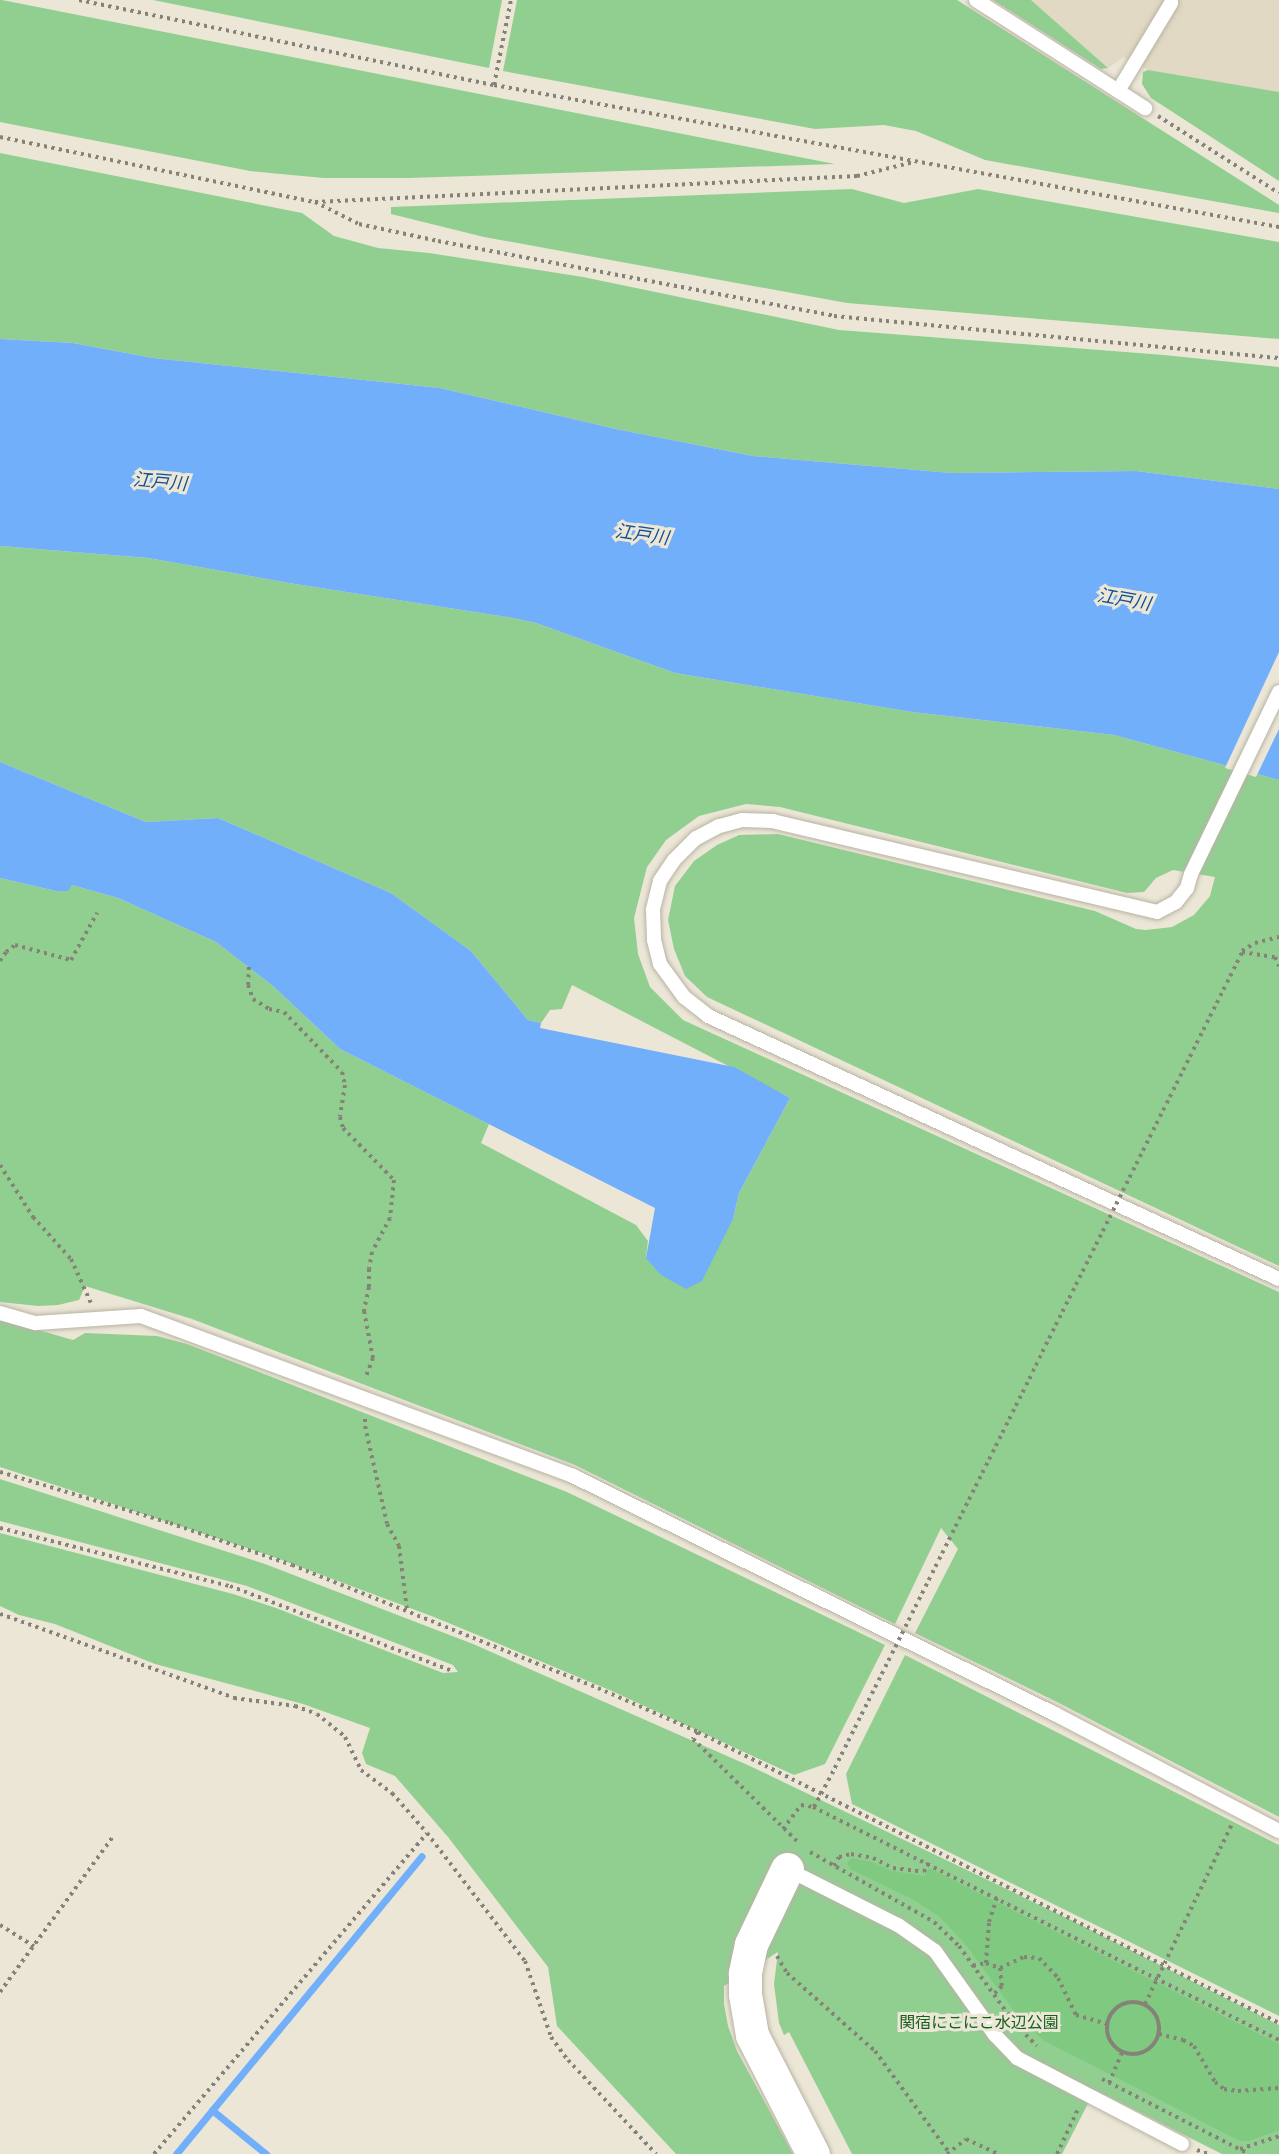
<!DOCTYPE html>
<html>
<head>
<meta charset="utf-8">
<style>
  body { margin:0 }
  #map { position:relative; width:1279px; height:2154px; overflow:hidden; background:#ece6d6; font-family:Barlow,"Noto Sans JP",sans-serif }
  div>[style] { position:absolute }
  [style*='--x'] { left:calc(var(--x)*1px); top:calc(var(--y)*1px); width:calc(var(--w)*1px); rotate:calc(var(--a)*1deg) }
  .built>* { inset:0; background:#e1d9c3 }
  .green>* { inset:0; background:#91cf91 }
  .forest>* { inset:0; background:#7fc980 }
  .water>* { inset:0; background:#72affb }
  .pier>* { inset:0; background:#ece6d6 }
  .stream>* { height:7px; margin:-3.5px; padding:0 3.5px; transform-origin:3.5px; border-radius:3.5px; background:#72affb }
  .path>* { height:4px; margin-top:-2px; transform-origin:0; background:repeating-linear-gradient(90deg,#868277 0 3px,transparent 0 7.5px) }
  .path>.ring { margin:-2px; padding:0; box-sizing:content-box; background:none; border:4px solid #868277; border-radius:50% }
  .roads { filter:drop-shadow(0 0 2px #b8b3a4) drop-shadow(0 0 2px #b8b3a4) }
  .lane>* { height:14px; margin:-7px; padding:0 7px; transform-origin:7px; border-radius:7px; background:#fff }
  .secondary>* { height:33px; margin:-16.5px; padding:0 16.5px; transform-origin:16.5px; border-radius:16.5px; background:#fff }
  .path-bridge>* { height:4px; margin-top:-2px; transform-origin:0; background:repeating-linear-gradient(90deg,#868277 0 3px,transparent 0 7.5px) }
  span { translate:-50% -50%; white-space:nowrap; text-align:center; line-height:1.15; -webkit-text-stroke:6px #ece6d6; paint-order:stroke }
  .park-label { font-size:16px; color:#13611c }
  .water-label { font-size:18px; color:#135093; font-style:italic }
</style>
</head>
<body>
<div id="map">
  <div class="built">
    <div style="clip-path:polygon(1031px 0,1279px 0,1279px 92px,1148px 70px,1124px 57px,1108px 68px)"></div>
  </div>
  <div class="green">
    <div style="clip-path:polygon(0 0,2px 0,835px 164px,409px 178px,324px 178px,250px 171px,0 122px)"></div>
    <div style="clip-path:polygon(153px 0,502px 0,489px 68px)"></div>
    <div style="clip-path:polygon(517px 0,957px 0,1279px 205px,1279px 213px,985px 160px,916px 131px,884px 125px,815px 129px,503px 71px)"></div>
    <div style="clip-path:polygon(993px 0,1031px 0,1108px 68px,1101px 69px)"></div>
    <div style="clip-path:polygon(1148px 70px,1279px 92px,1279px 181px,1151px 98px,1142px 84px,1143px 72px)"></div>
    <div style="clip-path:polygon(0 153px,302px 213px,334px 236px,378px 248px,429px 253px,583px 277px,839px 330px,1164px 355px,1279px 367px,1279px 489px,1136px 471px,952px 473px,753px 456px,616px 429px,440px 388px,153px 358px,73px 343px,0 339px)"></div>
    <div style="clip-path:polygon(852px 189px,904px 203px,978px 189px,1279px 242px,1279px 339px,847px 303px,484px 237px,391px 214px,391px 207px)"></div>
    <div style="clip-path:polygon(0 546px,148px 558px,295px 584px,513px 618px,536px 623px,675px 673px,912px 712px,1114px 735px,1279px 780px,1279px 1266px,707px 997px,685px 976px,674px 949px,668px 920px,675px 886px,694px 861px,717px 845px,739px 835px,778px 834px,1095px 911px,1136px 929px,1146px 930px,1172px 927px,1194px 915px,1210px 896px,1215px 877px,1173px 870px,1156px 878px,1144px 892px,1127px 893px,780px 807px,746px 804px,699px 816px,666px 840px,647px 867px,634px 918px,638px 954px,650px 987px,683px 1020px,1279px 1292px,1279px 1817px,1057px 1702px,915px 1633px,958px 1549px,941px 1528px,895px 1624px,575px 1465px,192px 1319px,85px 1286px,79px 1300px,58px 1305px,38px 1306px,0 1302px,0 878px,56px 891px,72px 885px,118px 898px,216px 942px,273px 986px,340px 1049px,489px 1124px,481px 1143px,636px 1225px,648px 1241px,646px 1258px,733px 1219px,739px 1193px,790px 1098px,572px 985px,562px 1009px,550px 1010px,541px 1023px,528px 1020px,471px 951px,391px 893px,218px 818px,146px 822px,0 762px)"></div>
    <div style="clip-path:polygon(0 1319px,73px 1340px,85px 1333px,157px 1336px,187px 1344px,567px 1492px,885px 1645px,825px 1764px,794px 1775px,612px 1691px,434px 1617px,271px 1556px,0 1467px)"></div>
    <div style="clip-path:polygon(0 1479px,265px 1564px,473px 1644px,752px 1767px,1073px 1921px,1279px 2025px,1279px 2154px,1222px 2154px,1095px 2090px,1062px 2154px,852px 2154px,789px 2032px,784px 2035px,779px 2023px,774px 1984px,778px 1952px,724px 1986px,724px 2004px,728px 2026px,737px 2051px,793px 2154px,676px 2154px,557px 2026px,548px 1967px,448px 1837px,395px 1776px,366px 1764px,362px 1753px,370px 1728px,303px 1704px,155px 1664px,55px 1624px,19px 1615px,0 1606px,0 1533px,233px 1594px,276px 1608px,443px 1673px,458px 1672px,453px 1665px,247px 1586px,0 1521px)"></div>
    <div style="clip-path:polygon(905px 1655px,1279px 1845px,1279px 2016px,852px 1804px,846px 1774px)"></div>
  </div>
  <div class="forest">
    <div style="clip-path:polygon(852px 1858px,872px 1862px,892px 1871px,925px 1876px,929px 1868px,1279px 2044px,1279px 2130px,1249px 2141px,1240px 2141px,1043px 2040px,1017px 2015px,966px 1945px,940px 1917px,914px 1900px,850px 1869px,847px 1863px)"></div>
  </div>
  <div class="water">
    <div style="clip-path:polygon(0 339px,73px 343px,153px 358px,440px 388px,616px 429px,753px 456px,952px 473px,1136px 471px,1279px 489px,1279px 780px,1114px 735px,912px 712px,675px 673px,536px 623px,513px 618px,295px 584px,148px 558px,0 546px)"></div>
    <div style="clip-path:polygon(0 762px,146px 822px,218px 818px,391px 893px,471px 951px,528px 1020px,541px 1023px,540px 1028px,734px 1067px,790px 1098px,739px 1193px,733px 1219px,702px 1281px,686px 1289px,661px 1275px,646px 1258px,655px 1208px,340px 1049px,273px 986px,216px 942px,118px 898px,72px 885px,68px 891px,56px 891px,0 878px)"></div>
  </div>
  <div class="pier">
    <div style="clip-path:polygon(1279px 652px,1279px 729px,1256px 777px,1225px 768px)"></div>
  </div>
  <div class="stream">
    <div style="--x:212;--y:2110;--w:70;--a:39.2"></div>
    <div style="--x:176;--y:2154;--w:386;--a:-50.5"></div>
  </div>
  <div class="path">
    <div style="--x:79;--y:0;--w:424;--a:11.6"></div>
    <div style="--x:494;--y:85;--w:798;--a:10.25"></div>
    <div style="--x:494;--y:85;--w:87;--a:-78.7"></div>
    <div style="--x:1158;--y:116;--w:143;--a:32.5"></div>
    <div style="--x:0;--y:137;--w:322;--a:11.7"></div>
    <div style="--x:315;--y:202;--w:543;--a:-2.75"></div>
    <div style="--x:857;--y:176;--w:59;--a:-13.8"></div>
    <div style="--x:315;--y:202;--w:49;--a:26.6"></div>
    <div style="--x:359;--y:224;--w:81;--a:12.1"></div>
    <div style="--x:438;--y:241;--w:403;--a:10.7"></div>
    <div style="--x:834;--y:316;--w:447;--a:5.4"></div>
    <div style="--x:1242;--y:951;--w:15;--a:-32"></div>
    <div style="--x:1255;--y:943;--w:25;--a:-14"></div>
    <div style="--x:1242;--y:952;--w:33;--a:9"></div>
    <div style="--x:1275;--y:957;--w:10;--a:66"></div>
    <div style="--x:0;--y:961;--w:11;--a:-56"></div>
    <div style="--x:6;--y:952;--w:11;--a:-38"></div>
    <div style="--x:15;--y:945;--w:58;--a:15"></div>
    <div style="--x:71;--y:960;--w:54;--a:-61"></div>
    <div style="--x:249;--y:967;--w:18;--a:93"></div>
    <div style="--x:248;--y:985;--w:15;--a:70"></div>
    <div style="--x:253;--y:999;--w:19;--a:32"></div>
    <div style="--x:269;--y:1009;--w:15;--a:11"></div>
    <div style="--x:284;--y:1012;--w:83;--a:46"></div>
    <div style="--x:342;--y:1072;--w:13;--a:77"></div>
    <div style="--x:345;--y:1085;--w:32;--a:99"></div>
    <div style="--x:340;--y:1117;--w:11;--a:75"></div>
    <div style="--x:343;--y:1128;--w:73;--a:45.6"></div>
    <div style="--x:394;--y:1180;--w:38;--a:96"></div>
    <div style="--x:390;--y:1218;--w:38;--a:118"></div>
    <div style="--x:372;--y:1252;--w:17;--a:100"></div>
    <div style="--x:369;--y:1269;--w:18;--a:90"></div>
    <div style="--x:369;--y:1287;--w:25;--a:102"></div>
    <div style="--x:364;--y:1311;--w:48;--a:79.2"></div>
    <div style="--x:373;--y:1358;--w:22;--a:111"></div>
    <div style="--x:0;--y:1165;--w:62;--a:57.6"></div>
    <div style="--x:33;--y:1217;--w:57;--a:47.9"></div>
    <div style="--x:71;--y:1259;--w:48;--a:65.6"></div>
    <div style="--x:365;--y:1419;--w:7;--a:90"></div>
    <div style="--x:365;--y:1426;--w:100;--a:77.3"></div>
    <div style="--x:387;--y:1524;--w:25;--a:61"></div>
    <div style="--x:399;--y:1546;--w:64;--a:82.8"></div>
    <div style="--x:0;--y:1472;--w:177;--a:16.7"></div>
    <div style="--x:170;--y:1523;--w:129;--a:19"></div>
    <div style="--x:292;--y:1565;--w:330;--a:21.9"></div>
    <div style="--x:598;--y:1688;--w:109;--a:23.7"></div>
    <div style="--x:698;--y:1732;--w:650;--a:26.6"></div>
    <div style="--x:0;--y:1528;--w:237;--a:14.2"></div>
    <div style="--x:230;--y:1586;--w:239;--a:20.9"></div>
    <div style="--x:0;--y:1614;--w:249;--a:19.7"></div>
    <div style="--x:234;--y:1698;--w:62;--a:7.5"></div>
    <div style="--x:295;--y:1706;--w:23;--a:20"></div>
    <div style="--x:317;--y:1714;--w:36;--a:39"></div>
    <div style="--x:345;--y:1737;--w:37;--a:64"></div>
    <div style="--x:361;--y:1770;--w:39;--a:37"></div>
    <div style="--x:392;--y:1793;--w:53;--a:48.8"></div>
    <div style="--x:427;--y:1833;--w:161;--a:52.6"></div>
    <div style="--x:525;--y:1961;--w:80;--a:71.1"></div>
    <div style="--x:551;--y:2037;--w:29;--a:54"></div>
    <div style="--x:568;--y:2060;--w:129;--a:46.9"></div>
    <div style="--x:698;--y:1732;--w:9;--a:126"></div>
    <div style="--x:693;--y:1739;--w:150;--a:44.5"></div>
    <div style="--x:814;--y:1807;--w:44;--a:-61.7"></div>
    <div style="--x:783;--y:1829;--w:30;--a:-53"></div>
    <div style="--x:801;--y:1805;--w:12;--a:9"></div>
    <div style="--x:813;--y:1807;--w:521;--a:26.57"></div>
    <div style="--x:810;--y:1852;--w:142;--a:29.4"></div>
    <div style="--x:934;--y:1922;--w:35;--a:44"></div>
    <div style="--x:959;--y:1946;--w:96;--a:54.3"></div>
    <div style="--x:1015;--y:2024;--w:31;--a:45"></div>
    <div style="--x:834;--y:1866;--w:10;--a:-61"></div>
    <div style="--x:839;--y:1857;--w:12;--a:-14"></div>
    <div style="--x:851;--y:1854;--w:22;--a:10"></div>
    <div style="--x:873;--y:1858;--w:22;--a:27"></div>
    <div style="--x:893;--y:1868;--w:31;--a:7"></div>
    <div style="--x:924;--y:1872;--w:10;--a:-66"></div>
    <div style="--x:0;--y:1925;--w:40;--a:32"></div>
    <div style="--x:777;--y:1956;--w:20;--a:60"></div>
    <div style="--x:787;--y:1973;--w:118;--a:41.6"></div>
    <div style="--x:875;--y:2051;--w:127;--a:53.9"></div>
    <div style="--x:986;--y:1963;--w:41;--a:-85.8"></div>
    <div style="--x:989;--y:1922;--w:25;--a:-72"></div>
    <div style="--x:973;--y:1966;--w:13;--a:-13"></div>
    <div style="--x:986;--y:1963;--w:15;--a:20"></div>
    <div style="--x:1000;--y:1968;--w:18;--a:84"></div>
    <div style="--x:1002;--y:1986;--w:13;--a:135"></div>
    <div style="--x:1000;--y:1968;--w:26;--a:-25"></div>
    <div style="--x:1024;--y:1957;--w:15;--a:4"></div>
    <div style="--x:1039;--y:1958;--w:28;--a:46"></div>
    <div style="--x:1058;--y:1978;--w:41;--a:64.1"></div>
    <div style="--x:1076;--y:2015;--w:32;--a:16"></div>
    <div style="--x:0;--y:1992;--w:194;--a:-54"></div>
    <div class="ring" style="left:1107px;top:2002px;width:48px;height:48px"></div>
    <div style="--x:1145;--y:2004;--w:200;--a:-64.2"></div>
    <div style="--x:1159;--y:2034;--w:25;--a:14"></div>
    <div style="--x:1183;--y:2040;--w:13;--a:29"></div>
    <div style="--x:1194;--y:2046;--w:42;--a:59.7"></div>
    <div style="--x:1215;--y:2082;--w:11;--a:38"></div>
    <div style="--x:1224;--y:2089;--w:14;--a:8"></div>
    <div style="--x:1238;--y:2091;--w:41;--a:-4.2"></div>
    <div style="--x:1102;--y:2079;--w:165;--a:27"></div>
    <div style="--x:1109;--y:2083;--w:34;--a:-67"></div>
    <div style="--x:1240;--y:2149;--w:41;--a:-18.4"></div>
    <div style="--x:1197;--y:2150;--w:12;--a:20"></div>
    <div style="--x:154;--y:2154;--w:421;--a:-49.6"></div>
    <div style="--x:947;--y:2154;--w:24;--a:-38"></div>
    <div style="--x:966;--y:2139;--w:35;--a:25"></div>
    <div style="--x:1057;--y:2154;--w:50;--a:-65"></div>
  </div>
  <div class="roads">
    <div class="lane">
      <div style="--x:976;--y:0;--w:201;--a:32.6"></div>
      <div style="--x:1118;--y:91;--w:103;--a:-58.9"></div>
      <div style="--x:1279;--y:692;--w:202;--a:115.8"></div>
      <div style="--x:1191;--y:874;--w:15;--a:106"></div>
      <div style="--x:1187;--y:888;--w:18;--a:128"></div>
      <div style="--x:1176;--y:902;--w:21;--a:152"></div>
      <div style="--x:1157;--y:912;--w:395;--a:-166.7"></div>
      <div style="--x:773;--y:821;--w:31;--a:-178"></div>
      <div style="--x:742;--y:820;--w:24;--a:165"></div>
      <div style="--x:719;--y:826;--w:26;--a:152"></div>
      <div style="--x:696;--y:838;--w:31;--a:135"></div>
      <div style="--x:674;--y:860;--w:25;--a:124"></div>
      <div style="--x:660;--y:881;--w:30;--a:104"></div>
      <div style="--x:653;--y:910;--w:30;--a:88"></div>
      <div style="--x:654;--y:940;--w:25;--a:76"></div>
      <div style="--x:660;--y:964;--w:41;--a:54"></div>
      <div style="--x:684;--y:997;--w:31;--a:38"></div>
      <div style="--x:708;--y:1016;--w:629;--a:24.73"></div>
      <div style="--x:0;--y:1313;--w:37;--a:16"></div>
      <div style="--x:36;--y:1323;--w:105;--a:-3.8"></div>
      <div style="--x:141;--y:1316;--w:461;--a:20.3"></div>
      <div style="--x:573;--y:1476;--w:538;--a:26.28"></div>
      <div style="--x:1055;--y:1714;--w:253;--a:27.6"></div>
      <div style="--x:787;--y:1869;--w:124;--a:26.8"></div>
      <div style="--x:898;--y:1925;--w:45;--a:35.1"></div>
      <div style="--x:935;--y:1951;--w:103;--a:54.5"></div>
      <div style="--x:995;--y:2035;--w:32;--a:46"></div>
      <div style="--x:1017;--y:2058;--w:186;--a:27.5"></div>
    </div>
    <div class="secondary">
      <div style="--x:787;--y:1869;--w:83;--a:115.6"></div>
      <div style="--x:751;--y:1944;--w:30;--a:102"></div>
      <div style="--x:745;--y:1973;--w:21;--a:90"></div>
      <div style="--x:745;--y:1994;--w:42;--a:80.3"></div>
      <div style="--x:752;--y:2035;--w:134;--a:62.9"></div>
    </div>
  </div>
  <div class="path-bridge">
    <div style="--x:835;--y:1768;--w:912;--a:-63.49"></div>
  </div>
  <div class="park-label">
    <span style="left:979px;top:2022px">関宿にこにこ水辺公園</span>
  </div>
  <div class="water-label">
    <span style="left:160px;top:481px;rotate:5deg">江戸川</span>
    <span style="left:642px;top:534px;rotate:8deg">江戸川</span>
    <span style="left:1124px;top:599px;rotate:10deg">江戸川</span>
  </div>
</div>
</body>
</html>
